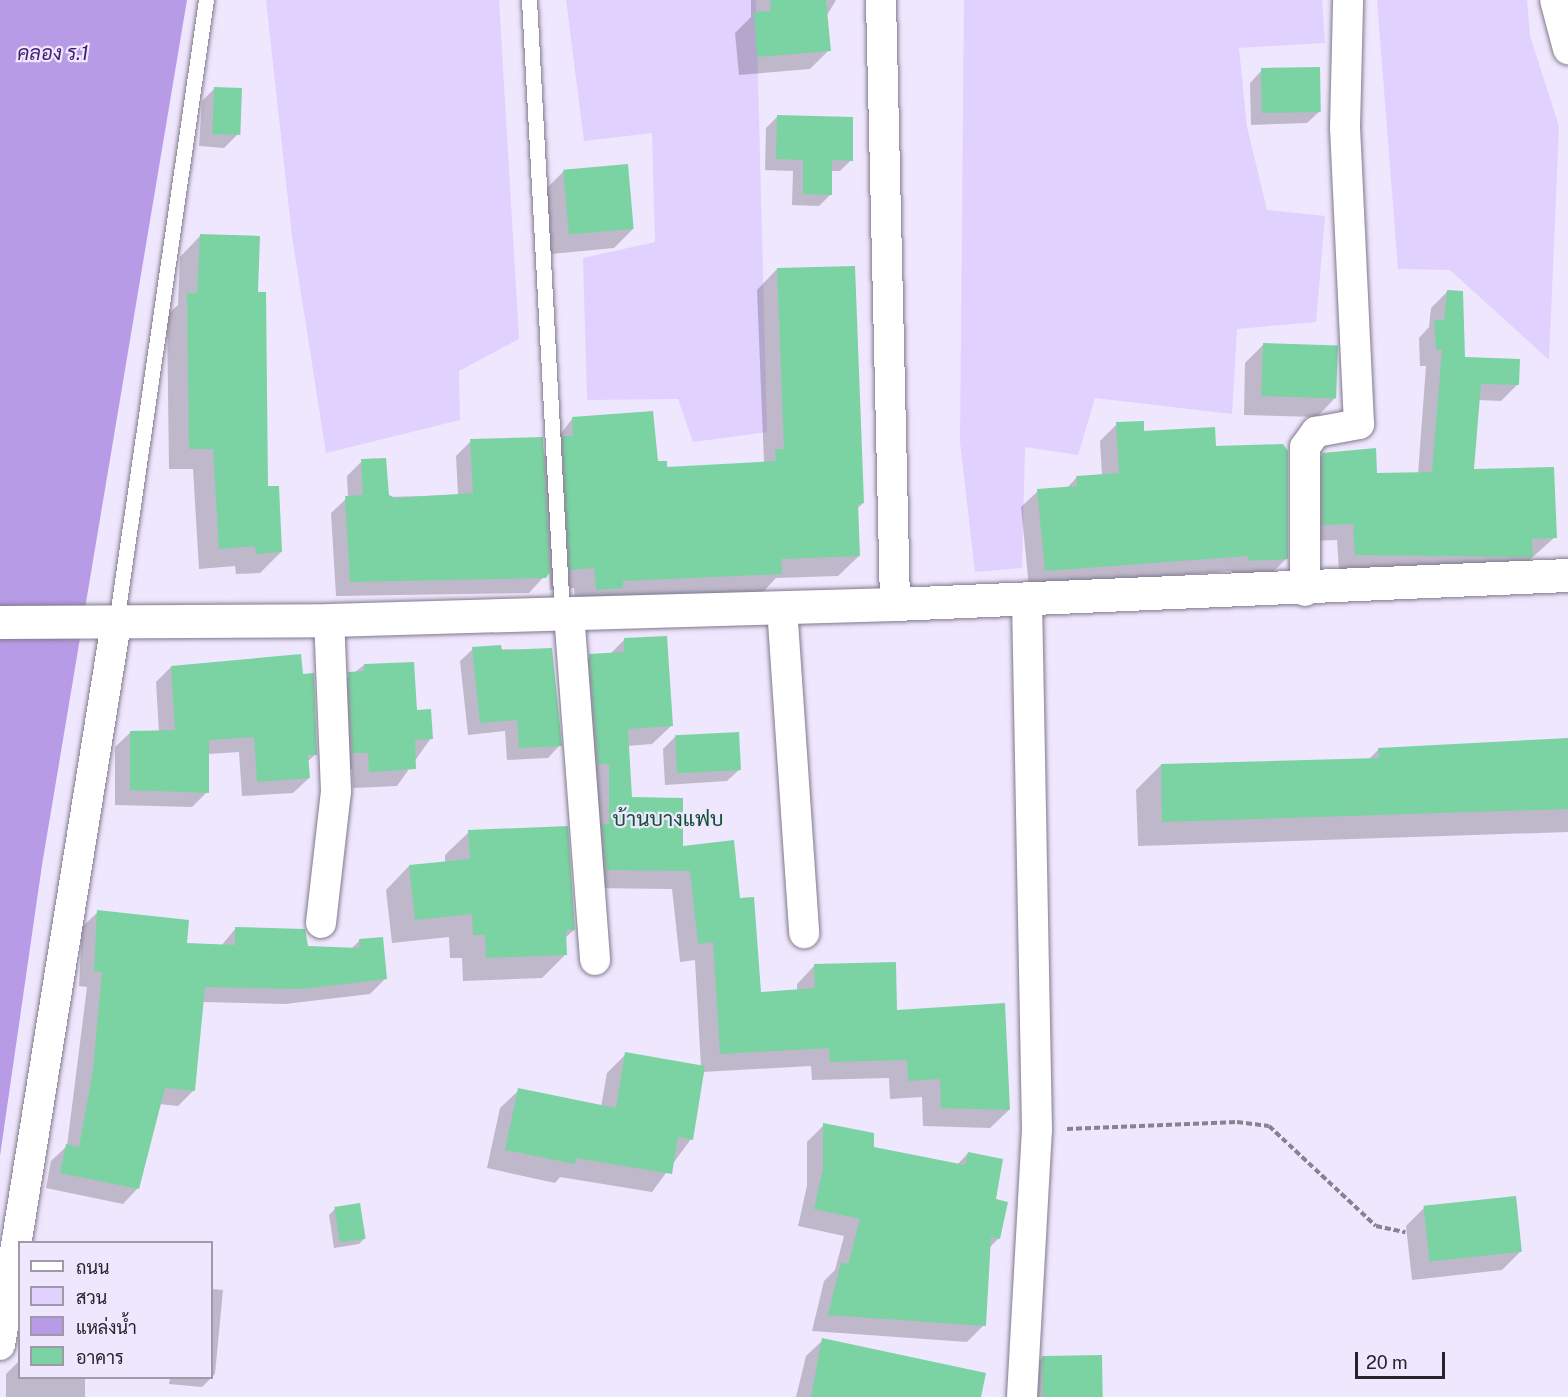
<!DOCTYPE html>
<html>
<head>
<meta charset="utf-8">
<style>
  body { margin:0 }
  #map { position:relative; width:1568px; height:1397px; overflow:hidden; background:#efe7fd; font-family:"Public Sans",Sarabun,sans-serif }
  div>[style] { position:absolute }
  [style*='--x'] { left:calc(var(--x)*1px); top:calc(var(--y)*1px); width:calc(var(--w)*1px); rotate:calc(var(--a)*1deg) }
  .green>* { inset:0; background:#e1d1fe }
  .water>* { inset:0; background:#b89be6 }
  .shadow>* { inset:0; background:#0003 }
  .building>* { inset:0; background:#7bd3a3; transform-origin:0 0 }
  .path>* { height:4px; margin-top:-2px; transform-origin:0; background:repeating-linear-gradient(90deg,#888291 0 6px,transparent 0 9px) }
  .roads { filter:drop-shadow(0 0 2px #80798d) drop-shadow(0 0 2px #80798d) }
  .service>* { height:15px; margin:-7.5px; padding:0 7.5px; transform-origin:7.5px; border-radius:7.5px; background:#fff }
  .minor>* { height:30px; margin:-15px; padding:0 15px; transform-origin:15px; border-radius:15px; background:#fff }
  .tertiary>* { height:33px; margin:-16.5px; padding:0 16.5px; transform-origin:16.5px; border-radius:16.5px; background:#fff }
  span { translate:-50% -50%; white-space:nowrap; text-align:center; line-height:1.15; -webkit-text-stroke:4.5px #efe7fd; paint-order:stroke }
  .water-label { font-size:20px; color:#461c72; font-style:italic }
  .quarter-label { font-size:21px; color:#115134 }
  .legend { position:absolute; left:18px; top:1241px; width:195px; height:138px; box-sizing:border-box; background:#efe7fd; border:2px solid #9f99a9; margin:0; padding:8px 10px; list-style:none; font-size:18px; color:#26232b }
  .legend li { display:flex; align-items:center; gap:12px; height:30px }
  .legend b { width:30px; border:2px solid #9f99a9 }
  .scale { position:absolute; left:1355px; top:1352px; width:90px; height:27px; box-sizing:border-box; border:3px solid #26232b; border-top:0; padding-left:8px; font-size:18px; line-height:21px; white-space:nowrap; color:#26232b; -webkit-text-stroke:4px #efe7fd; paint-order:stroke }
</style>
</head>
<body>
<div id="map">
  <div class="green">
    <div style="clip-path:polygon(266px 0,499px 0,519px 339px,459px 371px,460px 420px,326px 453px,292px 236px)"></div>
    <div style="clip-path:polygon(566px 0,756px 0,767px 432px,693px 442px,678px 399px,587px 400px,583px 258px,655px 242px,652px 133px,584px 141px)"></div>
    <div style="clip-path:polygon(964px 0,1322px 0,1325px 43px,1239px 48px,1247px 127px,1267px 210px,1325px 216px,1316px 322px,1237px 329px,1232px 414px,1095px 398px,1078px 455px,1025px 447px,1022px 568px,975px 572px,960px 442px)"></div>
    <div style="clip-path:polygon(1377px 0,1527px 0,1530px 36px,1559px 126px,1549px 360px,1450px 270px,1398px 269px)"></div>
  </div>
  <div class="water">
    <div style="clip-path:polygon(0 0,187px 0,42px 865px,0 1156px)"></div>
  </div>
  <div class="shadow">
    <div style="clip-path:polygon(751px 0,836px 0,826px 17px,829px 50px,810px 69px,739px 75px,735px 33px,751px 17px)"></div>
    <div style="clip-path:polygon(1262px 70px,1320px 111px,1307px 123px,1251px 125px,1250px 83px)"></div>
    <div style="clip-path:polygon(215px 88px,237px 135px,224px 148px,199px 146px,202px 101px)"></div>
    <div style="clip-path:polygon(777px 117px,851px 160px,840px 171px,831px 171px,831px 194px,819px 206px,792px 205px,793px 171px,765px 170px,766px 128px)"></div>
    <div style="clip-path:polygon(564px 171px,633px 229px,614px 248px,551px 254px,545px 190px)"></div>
    <div style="clip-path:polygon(200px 236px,256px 294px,267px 488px,281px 552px,260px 573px,236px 574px,235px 566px,199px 569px,193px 469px,169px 469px,167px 315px,178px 305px,180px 257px)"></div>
    <div style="clip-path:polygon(777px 269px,863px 503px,857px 509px,859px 556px,838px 576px,776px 578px,761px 594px,576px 609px,574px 588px,550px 590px,549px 571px,529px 593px,336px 596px,331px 513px,348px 497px,347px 476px,362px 461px,387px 497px,458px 495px,456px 456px,471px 441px,542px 458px,572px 419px,666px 469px,764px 463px,757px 290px)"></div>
    <div style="clip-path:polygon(1447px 292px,1464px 358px,1518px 384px,1501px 401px,1478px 400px,1473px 470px,1555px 537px,1515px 573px,1339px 571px,1337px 540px,1306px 541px,1306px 471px,1323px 454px,1376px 475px,1418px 474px,1426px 366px,1420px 366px,1419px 338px,1429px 327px,1431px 308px)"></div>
    <div style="clip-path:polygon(1264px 344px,1335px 398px,1317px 417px,1244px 415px,1245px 363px)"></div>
    <div style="clip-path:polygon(1117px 424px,1215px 448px,1286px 559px,1270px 575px,1232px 577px,1232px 571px,1029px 587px,1021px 507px,1038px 491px,1066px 489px,1077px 477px,1102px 475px,1100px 441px)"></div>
    <div style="clip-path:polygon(624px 640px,671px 726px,652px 744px,627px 746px,631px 799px,739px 900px,760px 993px,797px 991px,797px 984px,815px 965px,896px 1011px,1009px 1110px,990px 1128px,923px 1126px,922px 1097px,890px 1099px,889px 1078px,812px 1080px,811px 1066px,703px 1072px,691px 1139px,652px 1192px,560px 1177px,555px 1183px,487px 1168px,500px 1108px,519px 1090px,601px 1107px,607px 1073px,626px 1054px,701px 1067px,695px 960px,680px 962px,672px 889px,587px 888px,572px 674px,590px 656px,609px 655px)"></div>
    <div style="clip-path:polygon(473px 649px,551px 650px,560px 745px,548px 758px,507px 760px,505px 731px,468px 735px,460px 661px)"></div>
    <div style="clip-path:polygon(364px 665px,416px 711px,431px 738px,397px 786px,353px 788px,352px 769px,335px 770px,332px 690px)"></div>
    <div style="clip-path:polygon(171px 667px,316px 754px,307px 762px,309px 778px,293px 793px,242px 796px,239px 752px,208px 754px,207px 792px,192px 807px,115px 805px,115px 747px,131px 732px,159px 732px,156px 682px)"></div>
    <div style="clip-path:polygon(675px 737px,740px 769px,727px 781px,665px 785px,663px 749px)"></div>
    <div style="clip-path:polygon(1568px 740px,1568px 832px,1138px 846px,1136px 790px,1161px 765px,1368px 760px,1379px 749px)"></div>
    <div style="clip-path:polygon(469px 832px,574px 930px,565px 938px,566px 954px,542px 978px,463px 981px,462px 958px,450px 958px,449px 937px,392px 943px,386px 890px,409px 866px,445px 863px,445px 855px)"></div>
    <div style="clip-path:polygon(98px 912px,186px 945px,221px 946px,236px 928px,307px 948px,351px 949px,360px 940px,386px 978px,370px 994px,285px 1004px,202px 1002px,194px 1090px,178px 1106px,159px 1104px,138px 1188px,123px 1204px,46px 1188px,51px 1161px,67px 1146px,87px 987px,79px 986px,82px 927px)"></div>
    <div style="clip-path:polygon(824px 1125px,872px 1148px,957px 1165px,968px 1153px,999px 1238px,989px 1248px,984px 1325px,967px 1342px,812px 1331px,824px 1281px,835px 1270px,844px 1236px,798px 1226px,807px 1186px,807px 1142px)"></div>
    <div style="clip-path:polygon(1425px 1207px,1521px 1251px,1502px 1270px,1412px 1280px,1406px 1226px)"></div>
    <div style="clip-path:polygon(335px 1209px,365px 1238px,359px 1244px,334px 1248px,329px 1215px)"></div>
    <div style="clip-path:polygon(212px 1289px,223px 1290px,215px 1374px,202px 1387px,169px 1384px,170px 1378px,212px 1378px)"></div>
    <div style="clip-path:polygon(823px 1340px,979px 1397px,796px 1397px,806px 1356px)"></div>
    <div style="clip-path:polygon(1042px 1358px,1102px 1397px,1030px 1397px,1030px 1371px)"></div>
    <div style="clip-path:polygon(19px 1361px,20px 1378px,85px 1378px,85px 1397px,6px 1397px,6px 1374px)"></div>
  </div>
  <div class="building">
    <div style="clip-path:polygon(770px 0,826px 0,831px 51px,757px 57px,754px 12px,771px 11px)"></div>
    <div style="left:1320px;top:67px;width:45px;height:59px;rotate:89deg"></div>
    <div style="left:214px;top:87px;width:28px;height:47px;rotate:2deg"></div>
    <div style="clip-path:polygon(777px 115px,853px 117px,853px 161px,832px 160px,832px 195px,803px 194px,803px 160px,776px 159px)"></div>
    <div style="left:628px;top:164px;width:65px;height:65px;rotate:85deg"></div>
    <div style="clip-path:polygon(200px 234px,260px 236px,258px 292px,266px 292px,268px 486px,279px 486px,282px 552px,256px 554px,255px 546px,219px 549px,213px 449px,189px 449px,187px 293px,197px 293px)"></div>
    <div style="clip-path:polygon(855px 266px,864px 503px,858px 504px,860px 556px,781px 559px,782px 574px,623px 581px,623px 588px,596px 590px,594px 568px,569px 570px,562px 436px,573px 436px,572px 417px,653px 411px,658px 461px,667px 461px,667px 467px,776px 461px,775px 449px,784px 449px,777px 268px)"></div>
    <div style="clip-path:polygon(1447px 290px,1463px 291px,1465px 357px,1520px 359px,1519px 385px,1481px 384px,1474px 469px,1554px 467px,1557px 538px,1532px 539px,1533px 557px,1355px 555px,1353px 524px,1322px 525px,1322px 453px,1376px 448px,1377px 473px,1432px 472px,1442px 350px,1436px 350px,1434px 320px,1444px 320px)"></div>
    <div style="left:1263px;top:343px;width:75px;height:53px;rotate:2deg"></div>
    <div style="clip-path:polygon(1144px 421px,1144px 431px,1215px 427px,1216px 446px,1283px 444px,1288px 451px,1288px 559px,1249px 561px,1248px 556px,1045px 571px,1037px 489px,1077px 486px,1076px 476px,1119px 473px,1116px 422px)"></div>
    <div style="clip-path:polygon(543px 437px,550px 572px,546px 578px,350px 582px,345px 496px,363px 495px,361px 459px,386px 458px,389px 495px,395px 498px,473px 493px,470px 439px)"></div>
    <div style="clip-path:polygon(667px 636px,673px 726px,628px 729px,632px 797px,683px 798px,683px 846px,734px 840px,740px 898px,754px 897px,761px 992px,815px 988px,814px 964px,896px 962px,897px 1010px,1005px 1003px,1010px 1110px,941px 1108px,940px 1079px,908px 1081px,907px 1060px,830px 1062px,829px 1048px,720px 1054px,713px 942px,698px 944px,690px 871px,606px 870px,602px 824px,609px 824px,609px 764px,598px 764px,589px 654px,624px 652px,624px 638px)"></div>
    <div style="clip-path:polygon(501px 645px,502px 650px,552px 648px,562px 746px,519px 748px,517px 720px,480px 723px,472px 647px)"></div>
    <div style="clip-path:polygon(301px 654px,303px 674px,314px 673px,317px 755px,308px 755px,310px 778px,257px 782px,254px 737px,209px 740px,209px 793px,130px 790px,130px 731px,175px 730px,171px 666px)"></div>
    <div style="clip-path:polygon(414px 662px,417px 710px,431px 709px,433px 739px,415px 740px,416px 769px,369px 772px,368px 753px,352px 753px,348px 672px,364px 671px,364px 664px)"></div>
    <div style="left:739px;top:732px;width:38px;height:64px;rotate:87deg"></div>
    <div style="clip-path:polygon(1568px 738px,1568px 809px,1162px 822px,1161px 764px,1379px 758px,1378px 748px)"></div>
    <div style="clip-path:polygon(568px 826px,575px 930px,566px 930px,567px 955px,486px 958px,485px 935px,473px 935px,472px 914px,415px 920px,409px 865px,470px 859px,468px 830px)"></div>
    <div style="clip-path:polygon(97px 910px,189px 920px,187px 943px,235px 945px,235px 927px,305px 929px,308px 946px,360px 948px,359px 939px,383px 937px,387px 979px,302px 989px,205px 987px,195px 1091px,165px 1088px,139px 1189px,60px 1173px,66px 1144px,79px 1147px,93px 1070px,102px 972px,94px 971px)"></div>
    <div style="clip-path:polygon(625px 1052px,705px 1066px,693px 1140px,678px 1137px,672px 1174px,576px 1158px,575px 1164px,505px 1150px,518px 1088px,616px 1108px)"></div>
    <div style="clip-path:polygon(823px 1123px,874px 1133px,874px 1147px,965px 1165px,968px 1152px,1003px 1159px,996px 1199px,1008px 1202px,1000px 1239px,991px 1237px,986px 1326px,828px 1315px,841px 1262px,848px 1264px,860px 1219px,814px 1209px,823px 1168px)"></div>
    <div style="left:1516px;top:1196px;width:56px;height:93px;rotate:84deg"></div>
    <div style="left:360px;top:1203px;width:36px;height:26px;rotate:81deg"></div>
    <div style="clip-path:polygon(822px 1338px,986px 1373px,981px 1397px,811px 1397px)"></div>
    <div style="left:1102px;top:1355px;width:42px;height:60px;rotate:89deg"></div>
  </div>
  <div class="path">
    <div style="--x:1067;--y:1129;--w:170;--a:-2.4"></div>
    <div style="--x:1237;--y:1122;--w:32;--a:7"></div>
    <div style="--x:1269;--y:1126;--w:146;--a:43.1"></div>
    <div style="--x:1376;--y:1226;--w:30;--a:12"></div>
  </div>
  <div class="roads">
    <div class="service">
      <div style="--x:529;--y:0;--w:615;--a:86.92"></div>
      <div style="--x:116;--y:623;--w:629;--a:-81.78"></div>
    </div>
    <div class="minor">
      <div style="--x:881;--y:0;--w:604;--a:88.67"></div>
      <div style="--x:1555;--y:0;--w:51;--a:75.1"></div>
      <div style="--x:1305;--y:591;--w:144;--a:-90"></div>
      <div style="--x:1305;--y:447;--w:19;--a:-54"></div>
      <div style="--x:1316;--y:432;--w:44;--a:-10.5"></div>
      <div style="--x:1359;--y:424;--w:297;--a:-92.7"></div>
      <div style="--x:1345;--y:127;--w:127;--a:-88.6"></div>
      <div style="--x:782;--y:607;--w:327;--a:86.1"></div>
      <div style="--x:569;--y:613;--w:348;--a:85.7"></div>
      <div style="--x:321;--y:923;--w:133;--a:-83.5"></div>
      <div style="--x:336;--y:791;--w:171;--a:-92.3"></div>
      <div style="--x:0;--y:1345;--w:731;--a:-80.87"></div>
      <div style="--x:1022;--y:1397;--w:267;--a:-86.8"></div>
      <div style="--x:1037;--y:1130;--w:530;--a:-91.08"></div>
    </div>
    <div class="tertiary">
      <div style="--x:0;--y:622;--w:329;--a:-0.3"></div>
      <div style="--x:329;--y:620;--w:566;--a:-1.62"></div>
      <div style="--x:895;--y:604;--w:674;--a:-2.47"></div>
    </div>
  </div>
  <div class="water-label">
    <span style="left:53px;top:53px">คลอง ร.1</span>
  </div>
  <div class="quarter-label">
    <span style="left:668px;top:819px">บ้านบางแฟบ</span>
  </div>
  <ul class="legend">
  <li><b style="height:8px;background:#fff"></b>ถนน</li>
  <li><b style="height:16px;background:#e1d1fe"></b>สวน</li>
  <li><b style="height:16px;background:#b89be6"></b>แหล่งน้ำ</li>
  <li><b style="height:16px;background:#7bd3a3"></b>อาคาร</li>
  </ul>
  <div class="scale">20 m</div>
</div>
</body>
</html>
